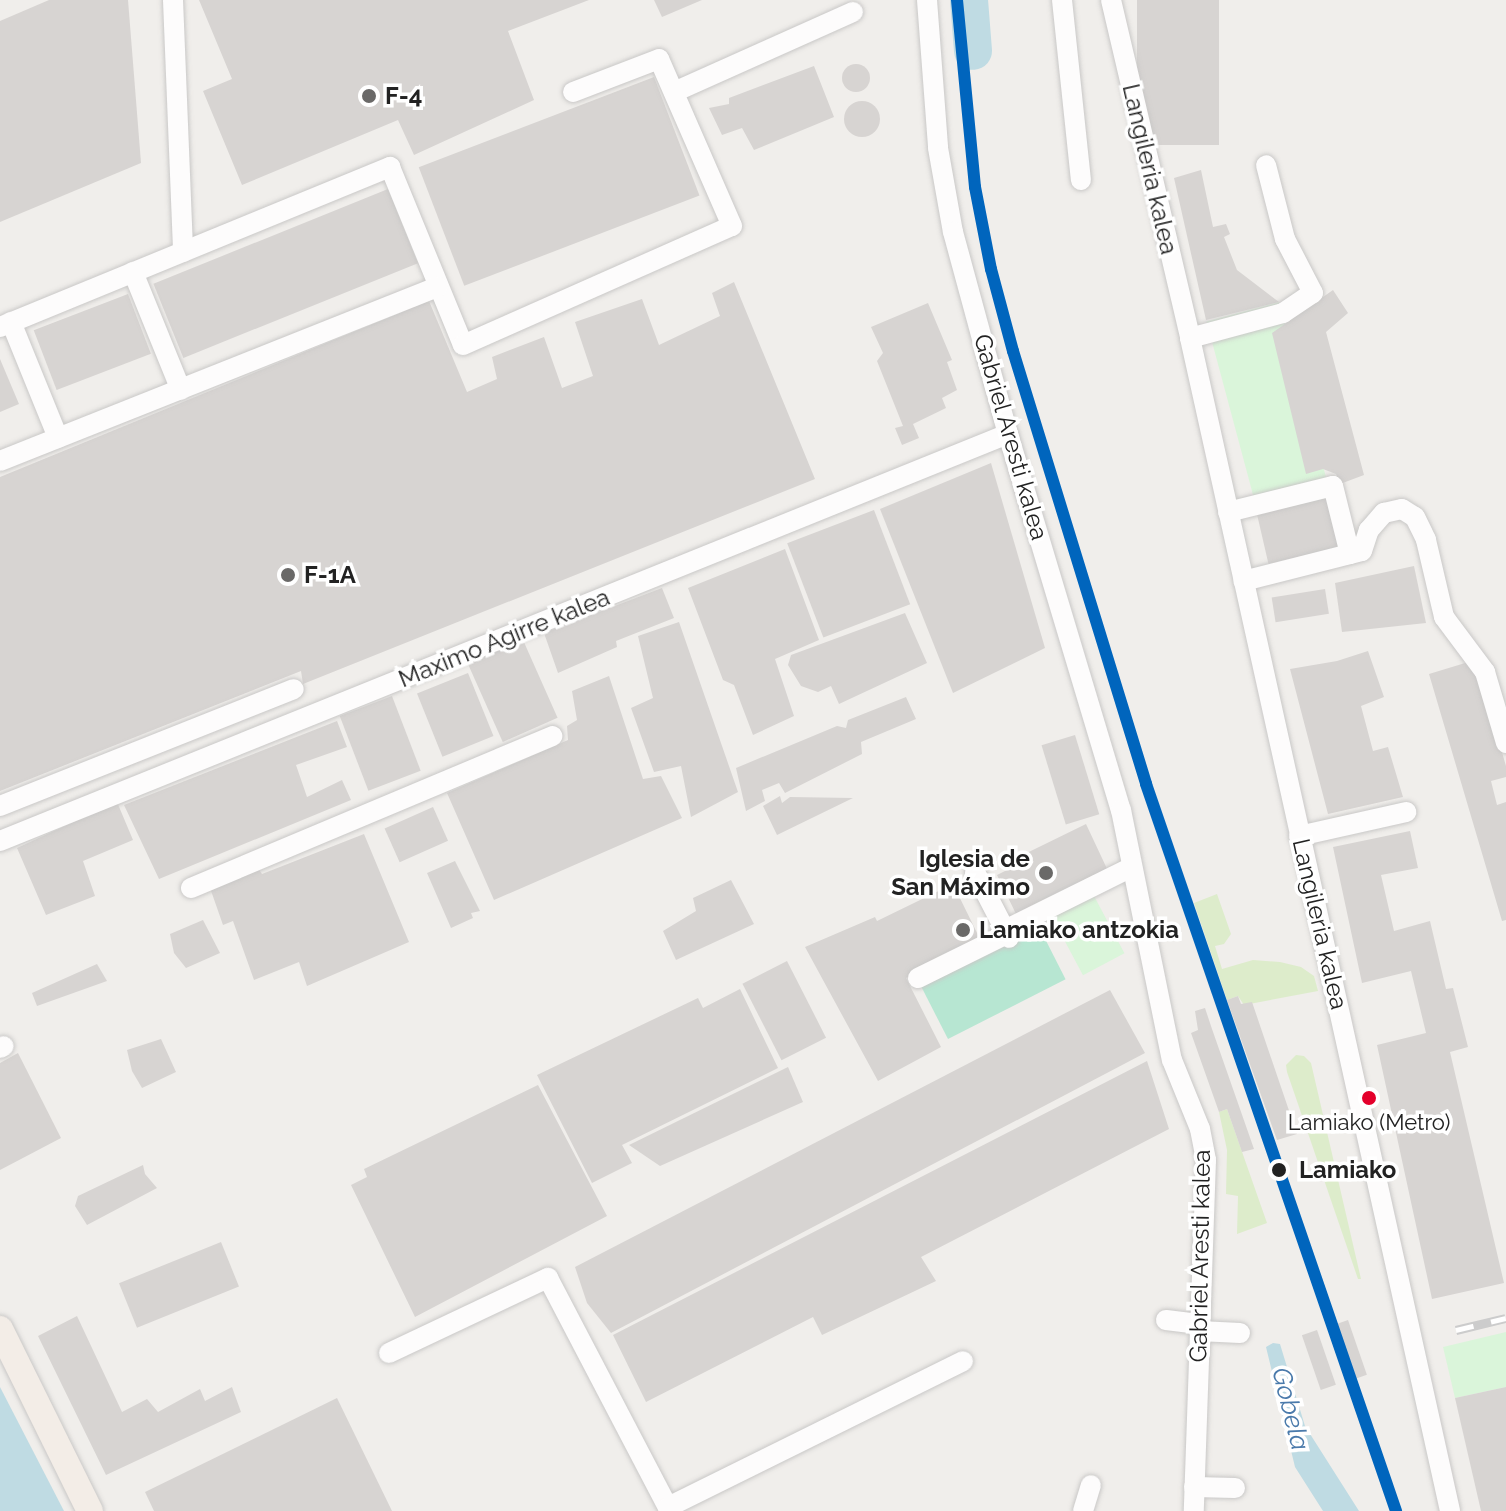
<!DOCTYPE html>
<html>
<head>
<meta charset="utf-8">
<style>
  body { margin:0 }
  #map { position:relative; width:1506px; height:1511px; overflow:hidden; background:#f0eeeb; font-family:Raleway,sans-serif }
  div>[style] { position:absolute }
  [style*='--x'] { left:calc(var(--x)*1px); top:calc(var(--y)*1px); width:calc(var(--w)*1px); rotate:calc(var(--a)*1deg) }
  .grass>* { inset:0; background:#ddeccb }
  .park>* { inset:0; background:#daf5da; transform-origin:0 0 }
  .pitch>* { inset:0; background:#b7e6d2; transform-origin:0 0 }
  .water>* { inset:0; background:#bfdbe3 }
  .river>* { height:38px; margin:-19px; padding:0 19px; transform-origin:19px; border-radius:19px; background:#bfdbe3 }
  .building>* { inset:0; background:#d7d4d2; transform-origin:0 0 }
  .round { border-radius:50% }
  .roads { filter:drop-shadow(0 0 2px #c9c8c7) drop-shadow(0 0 2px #c9c8c7) }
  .minor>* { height:20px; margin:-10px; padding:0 10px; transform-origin:10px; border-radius:10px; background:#fdfcfc }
  .major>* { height:26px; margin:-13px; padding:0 13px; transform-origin:13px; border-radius:13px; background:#f3ede7 }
  .rail>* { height:9px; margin-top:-4.5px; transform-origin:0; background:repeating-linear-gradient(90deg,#fff 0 18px,#ccc 0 36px); box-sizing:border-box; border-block:2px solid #ccc }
  .metro-1>* { height:12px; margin:-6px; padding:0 6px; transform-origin:6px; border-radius:6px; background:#0065bd }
  .dots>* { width:22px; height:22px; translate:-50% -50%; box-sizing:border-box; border:4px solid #fff; border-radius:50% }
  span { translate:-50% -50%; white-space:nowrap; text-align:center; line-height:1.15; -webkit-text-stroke:7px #fff; paint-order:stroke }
  .bus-label { font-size:22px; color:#222 }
  .poi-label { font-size:24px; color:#222; font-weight:700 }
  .left { translate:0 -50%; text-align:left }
  .right { translate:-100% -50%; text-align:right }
  .street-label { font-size:24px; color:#222 }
  .stop-label { font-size:24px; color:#222; font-weight:700 }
  .water-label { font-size:26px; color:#4a7aab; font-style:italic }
</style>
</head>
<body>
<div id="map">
  <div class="grass">
    <div style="clip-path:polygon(1217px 894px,1231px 934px,1224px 944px,1215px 946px,1222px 969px,1253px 960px,1280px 962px,1301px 967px,1314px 976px,1318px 991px,1244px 1005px,1238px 996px,1227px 1000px,1194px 903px)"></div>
    <div style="clip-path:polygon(1296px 1055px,1304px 1056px,1311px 1063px,1361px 1279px,1358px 1279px,1287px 1072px,1286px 1065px)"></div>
    <div style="clip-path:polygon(1227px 1109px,1267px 1223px,1237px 1234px,1238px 1196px,1226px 1194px,1227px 1150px,1219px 1112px)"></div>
  </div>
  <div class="park">
    <div style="left:1279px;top:302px;width:202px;height:75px;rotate:75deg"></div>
    <div style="left:1093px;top:894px;width:67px;height:47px;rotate:62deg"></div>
    <div style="clip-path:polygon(1506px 1332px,1506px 1387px,1455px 1398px,1443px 1347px)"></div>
  </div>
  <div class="pitch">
    <div style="left:1037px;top:923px;width:63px;height:132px;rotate:63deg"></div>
  </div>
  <div class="water">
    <div style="clip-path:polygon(1273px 1343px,1280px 1344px,1305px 1426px,1359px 1511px,1323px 1511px,1295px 1467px,1266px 1347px)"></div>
    <div style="clip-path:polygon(0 1387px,64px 1511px,0 1511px)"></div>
  </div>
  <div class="river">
    <div style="--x:969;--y:0;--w:51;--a:85.5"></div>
  </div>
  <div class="building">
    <div style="clip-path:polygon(49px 0,128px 0,141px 163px,0 222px,0 21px)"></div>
    <div style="clip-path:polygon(199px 0,589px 0,508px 31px,534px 100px,414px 155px,398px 120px,242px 185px,203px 91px,232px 79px)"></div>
    <div style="clip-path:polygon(654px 0,702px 0,662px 17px)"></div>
    <div style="left:1137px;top:0;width:82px;height:145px"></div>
    <div class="round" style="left:842px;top:64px;width:28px;height:28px"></div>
    <div style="clip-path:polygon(814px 66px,834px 117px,754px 150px,742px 128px,722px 135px,709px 108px,729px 104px,729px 98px)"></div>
    <div style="left:654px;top:77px;width:127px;height:252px;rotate:69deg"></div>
    <div class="round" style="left:844px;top:101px;width:36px;height:36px"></div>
    <div style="clip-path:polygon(1201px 170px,1213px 227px,1226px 224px,1230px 234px,1224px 237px,1237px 270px,1279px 302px,1206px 320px,1174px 178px)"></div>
    <div style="left:388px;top:189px;width:80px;height:253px;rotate:68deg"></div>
    <div style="clip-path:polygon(734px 282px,815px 479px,303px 684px,301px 671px,0 791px,0 477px,429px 301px,467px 392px,497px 379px,492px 357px,544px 337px,562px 388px,593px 376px,575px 322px,642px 299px,659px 345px,720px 316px,712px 293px)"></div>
    <div style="clip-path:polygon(1333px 290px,1348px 313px,1326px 332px,1364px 475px,1340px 484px,1336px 474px,1323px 469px,1306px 474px,1272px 333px)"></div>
    <div style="left:128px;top:294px;width:64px;height:101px;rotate:69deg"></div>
    <div style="clip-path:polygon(928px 303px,952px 360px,947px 362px,957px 390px,942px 398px,946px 408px,913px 424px,919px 438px,902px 445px,895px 428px,903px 426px,877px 361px,883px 353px,871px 327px)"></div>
    <div style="clip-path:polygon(0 359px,19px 404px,0 412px)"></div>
    <div style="clip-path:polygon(991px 463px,1045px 648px,953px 693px,880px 509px)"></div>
    <div style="left:1331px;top:497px;width:51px;height:76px;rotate:77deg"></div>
    <div style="left:874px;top:510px;width:101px;height:93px;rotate:69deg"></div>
    <div style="clip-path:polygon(785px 549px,819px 640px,775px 659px,794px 716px,753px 735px,734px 685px,723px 680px,688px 588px)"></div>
    <div style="clip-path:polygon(1414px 566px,1426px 623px,1342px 632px,1335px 583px)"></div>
    <div style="clip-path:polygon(662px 588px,674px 618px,616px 641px,617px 647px,558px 673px,544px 633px)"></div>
    <div style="left:1325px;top:589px;width:25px;height:54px;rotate:81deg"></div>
    <div style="clip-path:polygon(905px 613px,927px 663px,839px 704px,831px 686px,818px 692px,801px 686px,788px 665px,791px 655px)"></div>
    <div style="clip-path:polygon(679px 622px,738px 792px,691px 817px,681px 766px,654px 772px,631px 708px,653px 698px,638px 636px)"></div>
    <div style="left:523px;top:640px;width:85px;height:60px;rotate:66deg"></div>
    <div style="clip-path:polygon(1368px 651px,1384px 697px,1361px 706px,1373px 751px,1388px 747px,1403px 797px,1328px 814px,1290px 669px,1337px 661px)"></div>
    <div style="clip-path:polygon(1475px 660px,1506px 766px,1506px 777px,1491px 781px,1497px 805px,1506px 802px,1506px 920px,1502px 921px,1429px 674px)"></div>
    <div style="left:468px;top:673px;width:68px;height:55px;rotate:68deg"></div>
    <div style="clip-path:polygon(609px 676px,643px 779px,661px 776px,682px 818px,494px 900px,447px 793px,568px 740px,567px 726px,577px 720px,572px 691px)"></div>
    <div style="left:392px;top:696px;width:80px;height:56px;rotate:69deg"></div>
    <div style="clip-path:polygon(906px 697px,916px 719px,861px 742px,862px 754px,785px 793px,779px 783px,762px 790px,765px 801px,746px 811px,736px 768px,837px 726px,846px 728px,848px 720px)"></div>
    <div style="clip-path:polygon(337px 721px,347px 747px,296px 765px,307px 797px,342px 780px,351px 800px,159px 879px,124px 805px)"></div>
    <div style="left:1075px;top:735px;width:83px;height:35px;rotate:73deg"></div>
    <div style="clip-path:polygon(780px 796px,782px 803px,790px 797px,853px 798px,777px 835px,763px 806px)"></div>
    <div style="clip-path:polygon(117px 802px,133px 840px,83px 861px,95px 896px,46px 915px,17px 848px)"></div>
    <div style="left:433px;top:807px;width:37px;height:53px;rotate:66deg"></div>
    <div style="clip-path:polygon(1086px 824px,1109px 873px,1018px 918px,997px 875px,1007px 870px,1004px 864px)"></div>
    <div style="clip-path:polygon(1410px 831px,1418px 868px,1381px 875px,1394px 931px,1430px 921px,1446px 989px,1453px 988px,1468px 1047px,1450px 1052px,1504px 1283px,1432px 1299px,1377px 1045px,1426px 1033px,1411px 971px,1362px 983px,1333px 847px)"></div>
    <div style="clip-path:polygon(364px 834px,409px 942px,307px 986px,299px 962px,254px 980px,233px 921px,223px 925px,209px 885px,257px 867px,262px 874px)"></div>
    <div style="clip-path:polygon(455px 861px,480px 911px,471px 913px,473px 918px,451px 928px,427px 873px)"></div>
    <div style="clip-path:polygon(731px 880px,754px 924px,676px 960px,663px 931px,696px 911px,693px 898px)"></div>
    <div style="clip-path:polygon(953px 884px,981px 941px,906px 978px,941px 1047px,878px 1081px,805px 947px,875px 917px,877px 921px)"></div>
    <div style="clip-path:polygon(203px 920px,220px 953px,186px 968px,174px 953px,170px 934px)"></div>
    <div style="left:787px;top:961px;width:86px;height:50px;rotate:63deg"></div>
    <div style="clip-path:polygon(97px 964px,107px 981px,37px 1006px,32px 993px)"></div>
    <div style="clip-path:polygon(740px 989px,778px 1068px,622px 1145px,632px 1163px,592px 1183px,537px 1075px,698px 998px,703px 1008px)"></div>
    <div style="clip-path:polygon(1110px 990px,1145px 1053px,611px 1333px,587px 1303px,575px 1267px)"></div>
    <div style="clip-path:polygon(1238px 996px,1241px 1004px,1252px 1002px,1297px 1134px,1277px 1140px,1227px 1000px)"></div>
    <div style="clip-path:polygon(1205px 1008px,1212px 1029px,1254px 1149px,1242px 1152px,1227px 1109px,1219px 1112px,1191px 1033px,1198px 1030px,1195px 1011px)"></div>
    <div style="clip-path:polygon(161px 1039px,176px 1072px,142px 1088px,132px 1071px,127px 1050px)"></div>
    <div style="clip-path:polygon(18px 1053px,61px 1138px,0 1170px,0 1063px)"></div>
    <div style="clip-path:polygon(1147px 1061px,1169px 1129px,921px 1257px,936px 1281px,822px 1335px,813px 1317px,646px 1402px,613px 1335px)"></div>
    <div style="clip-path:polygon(788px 1067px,803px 1102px,660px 1166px,629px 1145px)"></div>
    <div style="clip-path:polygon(538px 1085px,607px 1216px,415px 1317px,351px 1185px,367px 1177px,364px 1169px)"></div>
    <div style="clip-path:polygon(143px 1165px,145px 1174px,157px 1188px,87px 1225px,75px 1206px,78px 1196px)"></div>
    <div style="left:221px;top:1242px;width:48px;height:110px;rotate:68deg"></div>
    <div style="clip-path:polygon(77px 1316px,122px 1412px,147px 1399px,158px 1412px,200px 1389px,205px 1401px,232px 1387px,241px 1412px,106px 1475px,38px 1336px)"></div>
    <div style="left:1348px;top:1320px;width:58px;height:12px;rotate:71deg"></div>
    <div style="left:1317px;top:1330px;width:58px;height:16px;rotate:71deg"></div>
    <div style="clip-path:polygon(1506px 1387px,1506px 1511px,1481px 1511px,1455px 1398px)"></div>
    <div style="clip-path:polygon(337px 1398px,392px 1511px,154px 1511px,145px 1492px)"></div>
  </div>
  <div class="roads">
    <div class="minor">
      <div style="--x:173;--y:0;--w:252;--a:87.7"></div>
      <div style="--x:927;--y:0;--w:148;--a:85.7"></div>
      <div style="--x:938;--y:148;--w:85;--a:79.9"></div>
      <div style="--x:953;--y:232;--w:209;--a:74.8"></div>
      <div style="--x:1008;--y:434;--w:393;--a:73.3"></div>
      <div style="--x:1121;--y:810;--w:255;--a:78.5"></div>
      <div style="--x:1172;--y:1060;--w:74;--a:67.9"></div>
      <div style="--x:1200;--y:1129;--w:32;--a:79"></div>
      <div style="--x:1206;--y:1160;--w:351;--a:92"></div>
      <div style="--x:1062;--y:0;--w:181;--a:84"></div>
      <div style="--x:1111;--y:0;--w:347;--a:76.8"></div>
      <div style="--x:1190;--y:338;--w:1201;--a:77.5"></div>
      <div style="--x:674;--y:92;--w:196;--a:-24.1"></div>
      <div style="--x:133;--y:272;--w:127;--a:67.9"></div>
      <div style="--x:11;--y:322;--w:125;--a:67.9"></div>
      <div style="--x:0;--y:327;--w:422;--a:-22.3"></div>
      <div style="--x:390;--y:167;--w:192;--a:67.7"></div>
      <div style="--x:463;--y:345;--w:294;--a:-23.9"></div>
      <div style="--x:732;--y:226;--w:182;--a:-113.6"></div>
      <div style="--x:659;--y:59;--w:92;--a:159"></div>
      <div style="--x:1190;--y:338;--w:96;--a:-15"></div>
      <div style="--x:1283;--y:313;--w:36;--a:-34"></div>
      <div style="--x:1313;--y:293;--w:61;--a:-117.4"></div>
      <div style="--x:1285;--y:239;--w:76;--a:-104.4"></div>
      <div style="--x:0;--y:461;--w:471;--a:-21.7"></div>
      <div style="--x:1228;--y:512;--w:108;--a:-13.9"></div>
      <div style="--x:1333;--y:486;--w:70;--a:76"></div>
      <div style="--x:1350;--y:554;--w:110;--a:165.8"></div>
      <div style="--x:1350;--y:554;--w:12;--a:-14"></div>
      <div style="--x:1362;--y:551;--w:22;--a:-72"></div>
      <div style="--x:1369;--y:530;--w:23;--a:-49"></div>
      <div style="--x:1384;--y:513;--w:18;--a:-13"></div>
      <div style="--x:1402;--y:509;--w:15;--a:32"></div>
      <div style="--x:1415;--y:517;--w:25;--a:64"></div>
      <div style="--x:1426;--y:540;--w:79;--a:76.8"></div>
      <div style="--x:1444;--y:617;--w:69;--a:53.3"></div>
      <div style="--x:1485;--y:672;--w:74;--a:73.5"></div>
      <div style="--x:0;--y:806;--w:316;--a:-21.7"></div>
      <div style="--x:1299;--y:836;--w:110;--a:-12.6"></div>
      <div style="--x:0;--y:841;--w:1087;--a:-21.99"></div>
      <div style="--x:975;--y:872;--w:74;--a:62.7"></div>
      <div style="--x:191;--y:888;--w:392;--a:-22.8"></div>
      <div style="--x:1005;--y:930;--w:142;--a:-26.4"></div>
      <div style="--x:918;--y:978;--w:99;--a:-26.3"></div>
      <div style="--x:0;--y:1048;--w:4;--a:-27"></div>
      <div style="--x:1166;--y:1320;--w:33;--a:7"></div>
      <div style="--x:1199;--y:1331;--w:41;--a:2.8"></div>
      <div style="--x:389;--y:1353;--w:176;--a:-25.3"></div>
      <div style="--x:548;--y:1278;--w:263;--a:62.4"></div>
      <div style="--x:1194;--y:1487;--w:41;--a:1.4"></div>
      <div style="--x:668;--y:1507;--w:329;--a:-26.3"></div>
      <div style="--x:1083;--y:1511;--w:27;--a:-73"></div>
    </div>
    <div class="major">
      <div style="--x:0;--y:1329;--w:203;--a:63.7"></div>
    </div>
  </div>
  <div class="rail">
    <div style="--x:1456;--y:1330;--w:51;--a:-13.5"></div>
  </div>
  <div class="metro-1">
    <div style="--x:957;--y:0;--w:188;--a:84.5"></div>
    <div style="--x:975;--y:187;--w:84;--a:79"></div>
    <div style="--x:991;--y:269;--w:85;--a:75"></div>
    <div style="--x:1013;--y:351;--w:453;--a:72.9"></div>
    <div style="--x:1146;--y:784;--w:769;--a:71.02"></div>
  </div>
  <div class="dots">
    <div style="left:369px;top:96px;background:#6a6968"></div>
    <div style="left:288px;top:575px;background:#6a6968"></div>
    <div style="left:1046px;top:873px;background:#6a6968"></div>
    <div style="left:963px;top:930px;background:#6a6968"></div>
    <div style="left:1369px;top:1098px;background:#e4002b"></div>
    <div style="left:1279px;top:1170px;background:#222"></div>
  </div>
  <div class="bus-label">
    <span style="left:1369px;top:1123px">Lamiako (Metro)</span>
  </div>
  <div class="poi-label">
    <span class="left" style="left:385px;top:96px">F-4</span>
    <span class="left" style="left:304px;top:575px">F-1A</span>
    <span class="right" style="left:1030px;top:873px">Iglesia de<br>San Máximo</span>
    <span class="left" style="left:979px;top:930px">Lamiako antzokia</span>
  </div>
  <div class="street-label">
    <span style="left:1150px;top:169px;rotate:77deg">Langileria kalea</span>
    <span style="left:1011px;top:437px;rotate:74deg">Gabriel Aresti kalea</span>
    <span style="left:504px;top:638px;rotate:-22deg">Maximo Agirre kalea</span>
    <span style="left:1320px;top:924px;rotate:77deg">Langileria kalea</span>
    <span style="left:1200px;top:1256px;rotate:-89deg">Gabriel Aresti kalea</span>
  </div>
  <div class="stop-label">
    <span class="left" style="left:1299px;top:1170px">Lamiako</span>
  </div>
  <div class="water-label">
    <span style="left:1290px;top:1409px;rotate:76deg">Gobela</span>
  </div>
</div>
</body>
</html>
